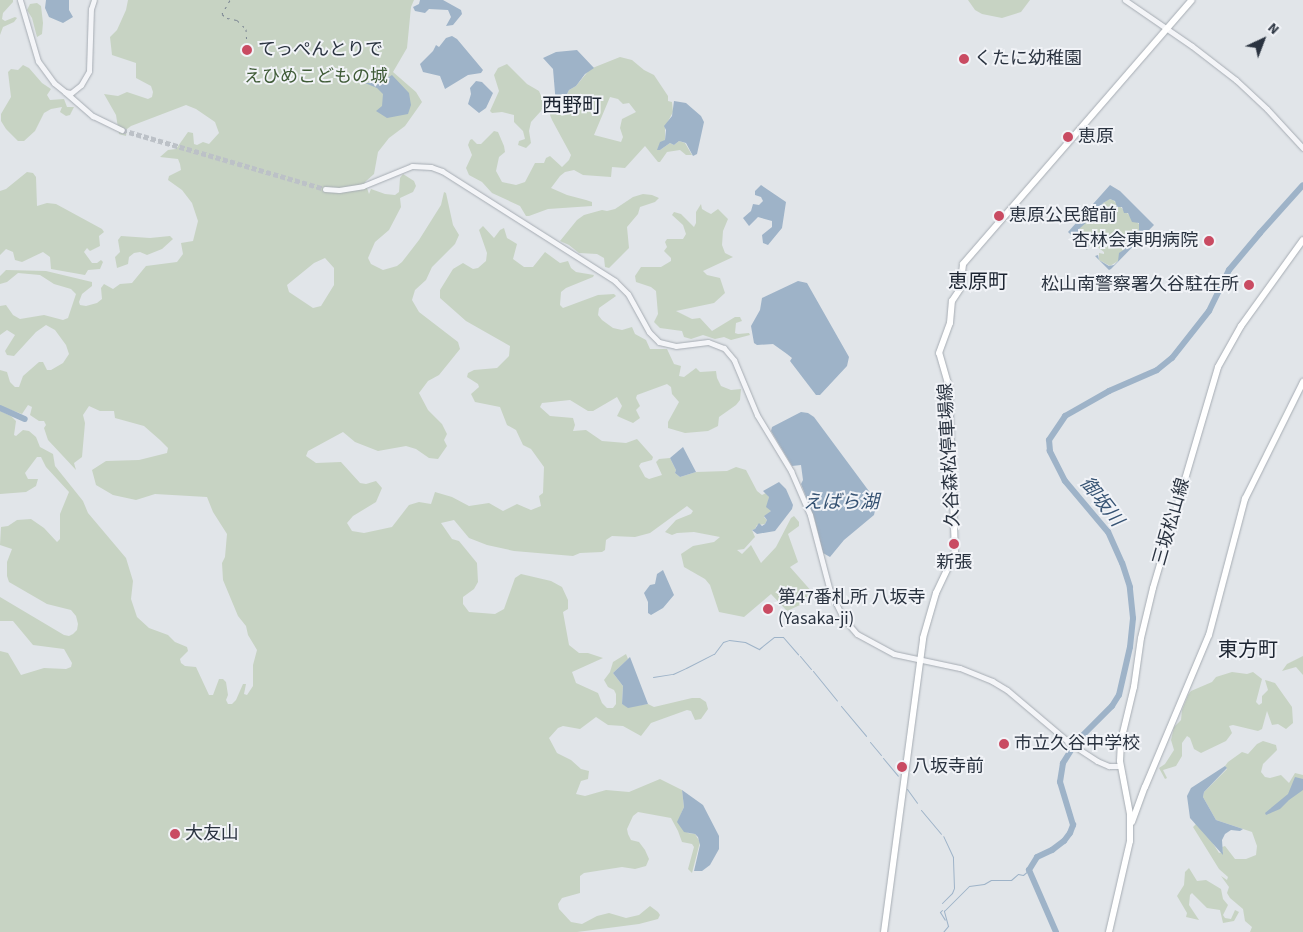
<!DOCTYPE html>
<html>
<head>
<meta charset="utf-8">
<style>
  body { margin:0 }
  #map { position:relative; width:1303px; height:932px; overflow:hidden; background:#e1e5e9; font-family:"Source Sans 3","Noto Sans JP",sans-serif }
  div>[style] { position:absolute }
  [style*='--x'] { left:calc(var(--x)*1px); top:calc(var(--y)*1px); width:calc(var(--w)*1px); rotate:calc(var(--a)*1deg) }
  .green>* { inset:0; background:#c7d3c3 }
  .water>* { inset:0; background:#9eb3c8 }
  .stream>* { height:1px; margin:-0.5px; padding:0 0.5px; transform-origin:0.5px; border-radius:0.5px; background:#9eb3c8 }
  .river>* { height:6px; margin:-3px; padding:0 3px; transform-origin:3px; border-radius:3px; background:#9eb3c8 }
  .minor-tunnel>* { height:5px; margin-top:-2.5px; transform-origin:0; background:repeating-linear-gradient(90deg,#bcc1c7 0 5px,transparent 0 7.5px) }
  .roads { filter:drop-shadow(0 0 1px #a6acb3) drop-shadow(0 0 1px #a6acb3) }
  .minor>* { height:5px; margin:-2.5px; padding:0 2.5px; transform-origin:2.5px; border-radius:2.5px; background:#f4f5f8 }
  .major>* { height:6px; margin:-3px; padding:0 3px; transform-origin:3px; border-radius:3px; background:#fff }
  .rail>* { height:1px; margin-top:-0.5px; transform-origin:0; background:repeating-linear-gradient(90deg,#7b8592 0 2.5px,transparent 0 7.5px) }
  .dots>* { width:14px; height:14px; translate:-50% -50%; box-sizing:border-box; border:2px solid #f1f3f7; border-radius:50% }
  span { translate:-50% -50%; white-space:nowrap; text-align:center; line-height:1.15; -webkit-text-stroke:4px #f1f3f7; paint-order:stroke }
  .poi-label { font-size:18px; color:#2a3340 }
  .left { translate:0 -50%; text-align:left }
  .right { translate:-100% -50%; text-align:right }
  .park-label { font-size:18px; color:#405c38 }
  .street-label { font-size:18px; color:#2a3340 }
  .water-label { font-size:19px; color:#365373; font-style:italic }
  .quarter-label { font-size:20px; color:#1c2431 }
  .north { position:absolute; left:1238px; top:15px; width:50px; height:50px; -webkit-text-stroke:4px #f1f3f7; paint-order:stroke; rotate:43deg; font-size:14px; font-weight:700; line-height:20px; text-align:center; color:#2a3340 }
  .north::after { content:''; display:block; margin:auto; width:18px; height:22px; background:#2a3340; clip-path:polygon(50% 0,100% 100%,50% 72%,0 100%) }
</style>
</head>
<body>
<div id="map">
  <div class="green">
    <div style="clip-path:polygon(0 0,13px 0,13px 2px,3px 13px,2px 19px,5px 21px,15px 17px,17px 18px,14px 22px,3px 27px,0 35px)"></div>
    <div style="clip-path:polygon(evenodd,128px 0,414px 0,411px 7px,407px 48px,393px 72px,416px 92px,422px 102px,405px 126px,389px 138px,378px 152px,374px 174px,365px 182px,369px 194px,371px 189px,385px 194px,395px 195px,399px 192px,400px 178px,403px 174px,414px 181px,416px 186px,413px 192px,400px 198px,401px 207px,389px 230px,375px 242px,368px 258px,371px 264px,383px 270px,397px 266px,402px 262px,419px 240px,441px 205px,444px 192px,446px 193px,453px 225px,459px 235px,455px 244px,432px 267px,426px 280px,415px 290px,412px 300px,419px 312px,458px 342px,460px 349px,439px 375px,428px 381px,419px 393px,428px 410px,442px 424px,447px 434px,444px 440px,447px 446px,438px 459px,429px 458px,416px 449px,406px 446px,378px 451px,355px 442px,343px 432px,308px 451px,306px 456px,316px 463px,341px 462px,360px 483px,366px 484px,376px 481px,382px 488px,376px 502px,353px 516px,347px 523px,352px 531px,364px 533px,392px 527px,409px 505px,419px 502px,431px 504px,435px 492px,452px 497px,469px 506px,489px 503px,503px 511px,517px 504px,531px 510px,541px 506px,539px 496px,543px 493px,544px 467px,531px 449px,523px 445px,516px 430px,507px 425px,500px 407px,475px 402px,471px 394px,479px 387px,478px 384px,467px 377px,468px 373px,474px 370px,497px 368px,509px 356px,510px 346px,466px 321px,440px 298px,440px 290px,453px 269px,463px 263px,473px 269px,478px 268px,486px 261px,487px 253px,479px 230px,483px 226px,494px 238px,500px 230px,504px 228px,507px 238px,517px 244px,513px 259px,524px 267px,533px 267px,545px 252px,560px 263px,568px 261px,571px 268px,576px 272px,594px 275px,593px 277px,566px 288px,561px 292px,560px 305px,563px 308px,598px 295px,614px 294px,616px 296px,599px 308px,598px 315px,602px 320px,613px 328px,622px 330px,632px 327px,635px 334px,646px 340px,650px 349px,667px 349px,674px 364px,681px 366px,679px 376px,684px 377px,696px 368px,700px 372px,716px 371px,717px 378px,721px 386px,731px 390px,741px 389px,740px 400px,736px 405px,719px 417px,718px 426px,708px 431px,685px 433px,668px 428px,668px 422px,679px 402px,672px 394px,671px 387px,667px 384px,637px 395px,636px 398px,640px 406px,636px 410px,640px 418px,633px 423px,617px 416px,622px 406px,617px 397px,593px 411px,588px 411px,570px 400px,542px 403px,540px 407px,550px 416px,573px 418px,575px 425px,573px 431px,586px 430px,602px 441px,626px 443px,637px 439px,653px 457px,652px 460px,641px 463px,639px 466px,645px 477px,649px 479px,662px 475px,656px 462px,659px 459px,670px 458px,676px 470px,675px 473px,680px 477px,696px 472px,727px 471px,736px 467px,746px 470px,757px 491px,762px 495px,766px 493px,769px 497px,767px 508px,770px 508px,771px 511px,764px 517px,767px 520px,765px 524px,757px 525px,755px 529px,752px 530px,755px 537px,753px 539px,744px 549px,737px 550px,742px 554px,751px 545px,761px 563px,776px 547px,791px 518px,794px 516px,799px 522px,799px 526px,788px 534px,798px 562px,790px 567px,813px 593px,800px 605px,787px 611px,771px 594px,744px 617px,719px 612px,710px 585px,705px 579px,684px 567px,681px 554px,693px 546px,714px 542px,720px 537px,694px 532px,677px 533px,672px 535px,665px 532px,676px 520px,691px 514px,693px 511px,687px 506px,650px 533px,635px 537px,612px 536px,606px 540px,605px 550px,602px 552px,580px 553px,573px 556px,514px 551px,487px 545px,469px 538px,454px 520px,441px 523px,452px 539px,459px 541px,477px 563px,478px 582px,474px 589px,463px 597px,463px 604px,469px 612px,495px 614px,504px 609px,515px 578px,521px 574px,551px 581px,562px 587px,568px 600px,568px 609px,563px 612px,569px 645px,579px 653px,588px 653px,603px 658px,572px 672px,576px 683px,598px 693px,602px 703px,607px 708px,613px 708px,616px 704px,616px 694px,614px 690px,608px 687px,604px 680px,610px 672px,613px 662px,626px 654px,628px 659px,613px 673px,623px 686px,622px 704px,628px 707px,648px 704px,654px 707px,692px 698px,700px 698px,706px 702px,708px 709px,701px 719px,695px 720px,691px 711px,687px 710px,651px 723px,641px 736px,623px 726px,608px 725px,596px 717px,580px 729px,563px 726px,558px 728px,549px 738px,557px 753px,571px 760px,581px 769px,589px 771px,588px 779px,581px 781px,576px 794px,585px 796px,606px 790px,629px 792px,660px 779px,682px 790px,684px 807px,678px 821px,688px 833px,695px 834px,700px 842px,692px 873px,688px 869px,694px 847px,692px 844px,682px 842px,678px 831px,671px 818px,638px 812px,633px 816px,627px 829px,628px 834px,631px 840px,639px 842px,645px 850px,649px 859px,646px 866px,635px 869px,622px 867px,584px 873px,580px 876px,580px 893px,562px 898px,558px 904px,559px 909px,571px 922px,582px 924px,597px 916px,609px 913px,626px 918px,639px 915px,650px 906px,658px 912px,660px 915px,658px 919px,639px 924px,577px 932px,0 932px,0 651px,8px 653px,21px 675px,44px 668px,66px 669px,71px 667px,72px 663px,64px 649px,33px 645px,13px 621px,0 621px,0 597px,64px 635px,69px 636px,73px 634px,77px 630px,78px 624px,76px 616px,71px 610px,47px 604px,9px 582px,7px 576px,7px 562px,12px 549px,0 545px,1px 527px,8px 526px,17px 520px,31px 519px,44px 528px,57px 542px,60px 539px,60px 514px,69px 492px,46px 467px,41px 457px,37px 457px,25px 473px,28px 479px,38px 479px,36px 486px,26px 492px,0 494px,0 411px,11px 416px,16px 421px,14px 435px,16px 436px,23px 430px,29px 431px,36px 437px,40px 447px,53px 454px,55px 466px,83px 501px,88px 513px,126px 558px,133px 581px,131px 599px,137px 617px,149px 628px,168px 635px,175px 642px,187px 647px,188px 651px,180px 659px,181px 663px,185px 666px,196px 667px,209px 695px,213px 695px,219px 679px,223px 679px,226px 682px,228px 695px,226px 700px,228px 704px,232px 704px,236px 700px,243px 684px,246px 684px,244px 694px,247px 695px,253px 686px,253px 665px,257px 650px,248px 635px,246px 626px,238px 616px,223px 580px,222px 563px,225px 557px,227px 534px,213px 512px,207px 497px,155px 494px,136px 500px,113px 495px,96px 485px,92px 470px,106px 461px,139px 460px,167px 453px,168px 448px,160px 440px,144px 426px,115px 418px,114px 411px,100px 411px,89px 406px,83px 415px,85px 423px,82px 457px,74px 463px,76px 470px,48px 440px,44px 428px,46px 425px,44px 421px,39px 421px,30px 415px,32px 407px,28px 405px,22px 414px,0 406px,0 370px,7px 372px,10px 382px,15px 387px,19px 387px,23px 376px,39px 362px,43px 362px,47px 370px,51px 370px,63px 363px,69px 354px,66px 345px,55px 330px,46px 325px,36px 332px,14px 356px,7px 355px,5px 351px,15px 335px,7px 330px,0 335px,0 306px,6px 305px,13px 315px,20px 319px,44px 315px,63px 320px,68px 318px,76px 294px,71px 289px,54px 284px,40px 275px,18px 273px,7px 282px,0 284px,0 276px,6px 270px,46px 271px,92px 282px,92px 286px,82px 294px,79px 302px,80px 305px,86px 306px,97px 303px,102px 299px,101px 288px,104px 284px,113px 289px,120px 284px,132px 283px,146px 266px,177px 262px,183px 254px,181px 243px,193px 241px,198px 221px,192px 203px,182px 190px,168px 180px,169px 176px,181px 170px,180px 164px,178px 159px,160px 157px,168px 150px,176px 149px,188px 132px,193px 133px,194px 144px,197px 145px,203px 142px,209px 144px,219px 133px,215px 122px,196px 109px,186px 105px,131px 126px,127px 129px,126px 136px,119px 134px,116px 115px,104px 94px,118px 96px,127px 92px,148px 99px,152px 97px,153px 92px,151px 86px,136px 78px,136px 63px,112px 55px,110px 37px,117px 30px,126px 10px,128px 0,325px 258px,334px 268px,334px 285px,321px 306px,313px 308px,289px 292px,287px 285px,314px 263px,325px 258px)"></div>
    <div style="clip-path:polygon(968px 0,1030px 0,1021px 12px,1002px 18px,982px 14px,975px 10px)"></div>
    <div style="clip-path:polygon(37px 3px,41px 6px,43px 23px,42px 34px,37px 37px,32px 18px,27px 10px,30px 4px)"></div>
    <div style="clip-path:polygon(evenodd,620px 57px,632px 60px,644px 70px,654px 75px,668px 96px,668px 101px,672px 102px,673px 112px,665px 127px,665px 140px,660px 150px,670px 143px,674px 145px,679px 141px,685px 143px,692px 155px,686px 155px,680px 150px,667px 152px,660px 162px,658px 162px,645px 146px,625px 168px,612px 167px,611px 177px,583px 175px,574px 170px,565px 172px,560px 176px,551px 188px,567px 195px,586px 200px,592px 202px,592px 206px,548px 209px,529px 216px,526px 216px,520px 206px,492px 193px,482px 182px,469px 175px,466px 168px,472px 155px,468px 145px,470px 140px,472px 139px,477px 144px,481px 144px,494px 131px,498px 132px,504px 146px,505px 152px,499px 157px,496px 171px,502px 182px,516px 185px,525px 182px,535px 163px,544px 163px,546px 158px,550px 156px,562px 167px,569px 160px,571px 155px,552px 120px,550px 115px,551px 111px,556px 105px,562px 104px,569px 90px,576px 86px,590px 69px,620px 57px,610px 97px,618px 99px,623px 104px,629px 103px,636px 112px,622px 119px,620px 128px,623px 137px,621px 142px,594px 135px,610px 97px)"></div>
    <div style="clip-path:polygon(507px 64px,527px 84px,539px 91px,544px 103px,541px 111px,531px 122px,529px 131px,531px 143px,526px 148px,518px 145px,519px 141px,525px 139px,523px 131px,514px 122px,514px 115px,502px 112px,492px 113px,490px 111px,499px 91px,494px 75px,498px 68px)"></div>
    <div style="clip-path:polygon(23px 65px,29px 68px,42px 83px,51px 89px,47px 95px,50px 100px,64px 99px,67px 107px,74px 107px,70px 115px,66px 116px,60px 112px,62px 107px,51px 109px,44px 113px,35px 131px,24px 141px,18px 141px,6px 129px,1px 121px,1px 114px,11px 97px,8px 72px,11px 69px,18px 70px)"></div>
    <div style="clip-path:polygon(27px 172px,33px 173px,36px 177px,37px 206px,47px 203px,56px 204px,102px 229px,104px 232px,99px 236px,100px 246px,90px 251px,87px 248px,84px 252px,92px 263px,97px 263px,101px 260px,103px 262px,100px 269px,88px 270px,85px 275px,51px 269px,50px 257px,43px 252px,22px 262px,15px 260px,13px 252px,6px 249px,0 255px,0 191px,6px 189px)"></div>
    <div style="clip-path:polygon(643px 194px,652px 195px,659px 198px,655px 202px,640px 207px,638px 214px,627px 227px,629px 248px,609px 268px,605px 267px,604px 258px,597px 254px,579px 253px,569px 245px,560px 241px,577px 220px,584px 215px,602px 210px,607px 211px,615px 209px,633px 197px)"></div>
    <div style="clip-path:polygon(1109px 199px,1113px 200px,1141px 226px,1138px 234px,1124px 246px,1125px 249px,1118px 261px,1110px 266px,1099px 260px,1099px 253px,1104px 254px,1104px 252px,1095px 245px,1089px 246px,1078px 234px,1079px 229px,1086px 220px,1095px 214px,1103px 203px)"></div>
    <div style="clip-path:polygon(701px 204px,702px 209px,707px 212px,711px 214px,718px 209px,728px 219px,723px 231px,722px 245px,725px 253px,733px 257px,703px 271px,707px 275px,720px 278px,725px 293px,714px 303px,676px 311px,692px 319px,700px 318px,712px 331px,735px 317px,740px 317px,742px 321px,736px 323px,735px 333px,738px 334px,749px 333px,750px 335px,731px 340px,724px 337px,715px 339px,703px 335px,691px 339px,684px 337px,682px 331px,660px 328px,654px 322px,658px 314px,656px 291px,651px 287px,636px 282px,635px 276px,641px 267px,661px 267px,671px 261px,671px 258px,664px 251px,667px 247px,665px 242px,667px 239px,683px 239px,686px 234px,683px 225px,672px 215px,674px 212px,681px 214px,694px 227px,696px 223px,696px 212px)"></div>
    <div style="clip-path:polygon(121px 236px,150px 238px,170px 236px,173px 239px,162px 249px,147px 255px,140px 252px,134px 253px,129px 257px,128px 264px,117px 268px,115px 257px,120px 252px,118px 240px)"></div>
    <div style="clip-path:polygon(1303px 656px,1303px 675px,1296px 667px,1282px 671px,1287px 664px)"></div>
    <div style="clip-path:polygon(1232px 672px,1247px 674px,1253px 672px,1262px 679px,1256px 702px,1259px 705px,1262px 703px,1262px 696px,1268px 690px,1265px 680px,1275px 683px,1292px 707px,1293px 723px,1286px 729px,1278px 724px,1272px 725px,1267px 711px,1262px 729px,1258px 731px,1233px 725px,1229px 726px,1232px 733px,1226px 741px,1201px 753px,1194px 749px,1190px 738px,1187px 736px,1182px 743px,1182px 756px,1176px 766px,1163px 770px,1167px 778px,1165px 779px,1159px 768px,1165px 764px,1174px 750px,1171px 740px,1174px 727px,1181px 720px,1182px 710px,1188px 695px,1191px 691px,1212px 682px,1216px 677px)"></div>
    <div style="clip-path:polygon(1263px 741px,1276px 745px,1277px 750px,1263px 764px,1261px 772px,1265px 777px,1270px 778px,1281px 775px,1289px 783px,1295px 773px,1303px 775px,1303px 932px,1250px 932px,1252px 927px,1245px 921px,1243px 909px,1230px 898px,1227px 893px,1229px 887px,1221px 876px,1227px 880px,1228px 877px,1219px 869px,1193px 827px,1196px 824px,1209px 837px,1219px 853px,1223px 852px,1222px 847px,1225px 846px,1235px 859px,1246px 859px,1256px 855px,1257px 846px,1252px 832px,1216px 820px,1203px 797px,1204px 792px,1227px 769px,1225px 766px,1228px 762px,1242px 752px,1248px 754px,1257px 744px)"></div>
    <div style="clip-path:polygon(1189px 868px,1197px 881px,1206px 880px,1221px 889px,1223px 899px,1228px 905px,1223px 915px,1225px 918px,1231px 919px,1235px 910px,1239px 912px,1234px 921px,1223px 923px,1220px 910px,1207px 908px,1192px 893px,1190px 895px,1189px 905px,1199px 920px,1186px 917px,1187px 913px,1177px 896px,1184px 885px,1185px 872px)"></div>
  </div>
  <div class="water">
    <div style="clip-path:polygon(46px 0,69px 0,69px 10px,73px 17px,63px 23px,49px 17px,45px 8px)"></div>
    <div style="clip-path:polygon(420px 0,443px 0,461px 10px,462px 14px,453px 25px,446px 26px,451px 17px,448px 10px,429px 9px,425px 13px,415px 11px,413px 7px,419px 4px)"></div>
    <div style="clip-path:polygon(452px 36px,457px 39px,483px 70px,481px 73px,468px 75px,445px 89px,440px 76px,423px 72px,420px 64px,433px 51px,436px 45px,439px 47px,446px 38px)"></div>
    <div style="clip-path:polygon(577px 50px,594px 68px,585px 74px,576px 86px,569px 90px,562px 104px,556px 105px,553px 69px,543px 58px,556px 52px)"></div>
    <div style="clip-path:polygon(392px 75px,409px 93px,411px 105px,408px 114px,387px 118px,376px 111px,382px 106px,383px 94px,377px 88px,365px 83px,379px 83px)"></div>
    <div style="clip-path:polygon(476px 81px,482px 82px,493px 93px,486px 108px,479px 113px,468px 104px,471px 94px,470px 88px)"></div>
    <div style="clip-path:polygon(674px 101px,686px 103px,701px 116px,704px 122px,697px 154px,693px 156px,686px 143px,679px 141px,674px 145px,670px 143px,660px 150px,657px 150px,660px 142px,665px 140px,666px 130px,664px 126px,672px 116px)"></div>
    <div style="clip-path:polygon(761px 185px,786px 202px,782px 228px,768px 245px,763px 243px,762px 235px,772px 227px,772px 221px,758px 217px,749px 226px,743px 218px,751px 211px,753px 204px,759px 205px,763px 201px,761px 197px,755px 195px,755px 191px)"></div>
    <div style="clip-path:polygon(1110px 185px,1120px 191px,1154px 225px,1111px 269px,1109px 270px,1095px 256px,1098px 255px,1099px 260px,1109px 266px,1114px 265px,1118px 261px,1119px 253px,1125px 249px,1124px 246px,1131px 242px,1139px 232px,1139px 223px,1132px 222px,1128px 213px,1124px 213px,1122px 207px,1117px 207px,1115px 201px,1110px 199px,1103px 203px,1099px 211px,1079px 229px,1079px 235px,1084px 237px,1089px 246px,1087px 250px,1068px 232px)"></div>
    <div style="clip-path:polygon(798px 281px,807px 283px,849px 357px,847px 366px,820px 395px,816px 395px,790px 361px,792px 358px,787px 354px,773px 344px,757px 345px,754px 343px,751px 326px,760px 310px,762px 298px)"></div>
    <div style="clip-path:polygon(801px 412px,808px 413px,814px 417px,877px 502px,874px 515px,844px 540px,830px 557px,823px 553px,814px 517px,801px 484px,803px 480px,801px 465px,792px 466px,771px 431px,772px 427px)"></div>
    <div style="clip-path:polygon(683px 447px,696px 472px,680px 477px,675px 473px,676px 470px,670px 458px)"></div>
    <div style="clip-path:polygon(779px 482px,786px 489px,793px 505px,792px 509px,775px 531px,757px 534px,752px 530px,755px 529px,759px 523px,762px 526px,765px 524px,767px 520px,764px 516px,771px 511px,766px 507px,769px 497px,763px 491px)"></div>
    <div style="clip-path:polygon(663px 570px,674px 595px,663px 608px,651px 615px,648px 613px,648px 602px,644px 593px,650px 585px,655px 584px,657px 574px)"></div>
    <div style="clip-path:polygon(630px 657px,648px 704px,628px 708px,622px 704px,623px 686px,613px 673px)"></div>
    <div style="clip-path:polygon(1225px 766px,1227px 768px,1204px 792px,1203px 797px,1216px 820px,1243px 829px,1240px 831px,1231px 830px,1225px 834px,1222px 840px,1223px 855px,1190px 818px,1187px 796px,1191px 788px)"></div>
    <div style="clip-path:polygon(1295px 777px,1303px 779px,1303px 790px,1289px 800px,1280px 809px,1266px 815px,1265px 813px,1288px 794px)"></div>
    <div style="clip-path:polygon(682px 790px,703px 805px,719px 836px,719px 849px,710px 865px,702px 871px,694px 871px,700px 845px,698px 837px,695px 834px,684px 832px,677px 822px,684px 807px)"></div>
  </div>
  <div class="stream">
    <div style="--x:800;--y:656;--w:17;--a:50"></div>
    <div style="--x:813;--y:671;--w:38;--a:51"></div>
    <div style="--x:653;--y:677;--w:20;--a:-9"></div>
    <div style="--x:673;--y:674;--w:14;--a:-25"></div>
    <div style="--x:686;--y:668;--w:31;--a:-27"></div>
    <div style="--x:714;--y:654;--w:15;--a:-53"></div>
    <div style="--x:723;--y:642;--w:6;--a:-18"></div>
    <div style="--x:729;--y:640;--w:16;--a:7"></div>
    <div style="--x:745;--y:642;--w:16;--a:27"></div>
    <div style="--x:759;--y:649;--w:19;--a:-39"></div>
    <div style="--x:774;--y:637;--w:9;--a:0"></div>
    <div style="--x:783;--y:637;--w:23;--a:49"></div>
    <div style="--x:841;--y:706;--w:39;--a:50"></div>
    <div style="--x:870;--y:742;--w:17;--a:50"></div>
    <div style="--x:883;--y:758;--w:23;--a:50"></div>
    <div style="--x:907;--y:789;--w:17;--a:54"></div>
    <div style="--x:921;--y:810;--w:31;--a:50"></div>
    <div style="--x:942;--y:903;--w:14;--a:-45"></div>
    <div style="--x:952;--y:893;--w:5;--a:-68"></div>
    <div style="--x:954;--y:888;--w:31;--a:-92"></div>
    <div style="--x:953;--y:857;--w:23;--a:-115"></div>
    <div style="--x:942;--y:910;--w:3;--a:135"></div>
    <div style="--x:940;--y:912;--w:9;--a:58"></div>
    <div style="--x:943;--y:932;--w:8;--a:-50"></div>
    <div style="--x:948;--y:926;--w:16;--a:-105"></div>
    <div style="--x:944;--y:911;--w:35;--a:-45"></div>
    <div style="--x:969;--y:886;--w:15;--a:-8"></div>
    <div style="--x:984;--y:884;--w:8;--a:-30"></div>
    <div style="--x:991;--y:880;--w:20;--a:0"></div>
    <div style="--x:1011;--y:880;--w:9;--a:-41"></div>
    <div style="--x:1018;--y:874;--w:5;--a:11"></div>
    <div style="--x:1023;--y:875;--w:8;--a:-40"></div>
  </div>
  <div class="river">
    <div style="--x:0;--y:408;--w:27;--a:24"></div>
    <div style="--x:1056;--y:932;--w:68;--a:-113.5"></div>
    <div style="--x:1029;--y:870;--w:15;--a:-58"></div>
    <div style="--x:1037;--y:857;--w:17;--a:-25"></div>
    <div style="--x:1052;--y:850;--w:15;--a:-37"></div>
    <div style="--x:1064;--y:841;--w:10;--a:-53"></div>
    <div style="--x:1070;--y:833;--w:9;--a:-69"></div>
    <div style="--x:1073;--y:825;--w:45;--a:-106.8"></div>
    <div style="--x:1060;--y:782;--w:19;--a:-81"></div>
    <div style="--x:1063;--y:763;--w:25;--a:-58"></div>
    <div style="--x:1076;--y:742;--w:51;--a:-45"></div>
    <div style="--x:1112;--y:706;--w:13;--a:-58"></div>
    <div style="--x:1119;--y:695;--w:49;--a:-77.1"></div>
    <div style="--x:1130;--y:647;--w:29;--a:-84"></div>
    <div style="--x:1133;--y:618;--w:31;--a:-96"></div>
    <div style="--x:1130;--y:587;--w:25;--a:-108"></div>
    <div style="--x:1122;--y:563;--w:34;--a:-114"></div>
    <div style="--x:1108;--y:532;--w:67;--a:-130.1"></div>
    <div style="--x:1065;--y:481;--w:34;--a:-117"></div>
    <div style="--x:1050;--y:451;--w:11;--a:-95"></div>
    <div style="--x:1049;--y:440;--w:29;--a:-56"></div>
    <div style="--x:1065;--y:416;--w:51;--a:-29.6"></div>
    <div style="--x:1109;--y:391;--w:52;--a:-23.6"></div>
    <div style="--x:1157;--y:370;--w:19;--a:-39"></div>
    <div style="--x:1172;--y:358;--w:60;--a:-51.8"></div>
    <div style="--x:1209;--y:311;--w:46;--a:-64"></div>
    <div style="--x:1229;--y:270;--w:48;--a:-50"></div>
    <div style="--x:1260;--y:233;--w:64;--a:-48.1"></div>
  </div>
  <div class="minor-tunnel">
    <div style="--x:122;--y:130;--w:211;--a:16.2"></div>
  </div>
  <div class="roads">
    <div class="minor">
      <div style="--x:20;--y:0;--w:64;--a:73.6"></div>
      <div style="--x:38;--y:61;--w:27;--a:54"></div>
      <div style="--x:54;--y:83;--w:14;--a:39"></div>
      <div style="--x:65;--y:92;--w:6;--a:9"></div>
      <div style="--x:71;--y:93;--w:13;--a:-39"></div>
      <div style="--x:81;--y:85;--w:16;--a:-60"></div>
      <div style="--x:89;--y:71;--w:62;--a:-88.2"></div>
      <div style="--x:91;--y:9;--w:9;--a:-72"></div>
      <div style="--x:1125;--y:0;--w:81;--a:34.5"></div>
      <div style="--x:1192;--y:46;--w:56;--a:37.7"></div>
      <div style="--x:1236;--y:80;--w:42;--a:43.1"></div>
      <div style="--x:1267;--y:109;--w:53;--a:47.3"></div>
      <div style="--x:65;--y:92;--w:37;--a:41"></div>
      <div style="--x:93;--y:116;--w:32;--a:26"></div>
      <div style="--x:325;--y:189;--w:14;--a:4"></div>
      <div style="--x:339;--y:190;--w:24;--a:-9"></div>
      <div style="--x:363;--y:186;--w:53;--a:-22.2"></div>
      <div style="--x:412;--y:166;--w:19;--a:3"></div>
      <div style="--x:431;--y:167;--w:12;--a:20"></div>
      <div style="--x:442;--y:171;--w:205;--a:32.4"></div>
      <div style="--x:615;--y:281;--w:18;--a:45"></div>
      <div style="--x:628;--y:294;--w:43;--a:61.1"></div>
      <div style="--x:649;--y:332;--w:14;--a:45"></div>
      <div style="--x:659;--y:342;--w:17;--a:13"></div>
      <div style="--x:676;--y:346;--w:32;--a:-7"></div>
      <div style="--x:708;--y:342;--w:17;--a:21"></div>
      <div style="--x:724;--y:348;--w:16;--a:50"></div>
      <div style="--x:734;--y:360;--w:60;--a:67.3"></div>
      <div style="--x:757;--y:415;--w:66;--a:58.7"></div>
      <div style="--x:791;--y:471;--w:48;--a:66.6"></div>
      <div style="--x:810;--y:515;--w:79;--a:75.3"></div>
      <div style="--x:830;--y:591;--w:30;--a:64"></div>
      <div style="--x:843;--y:618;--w:21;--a:49"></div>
      <div style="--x:857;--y:634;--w:42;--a:28.4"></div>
      <div style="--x:894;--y:654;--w:67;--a:12"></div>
      <div style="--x:960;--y:668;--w:35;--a:22"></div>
      <div style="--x:992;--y:681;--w:17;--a:31"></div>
      <div style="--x:1007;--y:690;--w:84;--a:40.2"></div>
      <div style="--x:1071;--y:744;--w:31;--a:33"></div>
      <div style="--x:1097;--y:761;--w:13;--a:23"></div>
      <div style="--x:1109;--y:766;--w:11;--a:0"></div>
    </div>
    <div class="major">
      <div style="--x:1132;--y:822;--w:37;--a:-70"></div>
      <div style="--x:1145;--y:787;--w:165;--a:-67.2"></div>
      <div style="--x:1209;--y:635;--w:141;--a:-75.2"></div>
      <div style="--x:1245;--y:499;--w:131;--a:-63.6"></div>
      <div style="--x:884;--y:932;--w:297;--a:-82.4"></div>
      <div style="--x:923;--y:638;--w:47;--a:-73.9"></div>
      <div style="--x:936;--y:593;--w:44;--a:-64.6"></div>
      <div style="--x:955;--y:553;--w:166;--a:-92.1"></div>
      <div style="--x:949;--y:387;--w:35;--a:-106"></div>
      <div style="--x:939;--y:353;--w:32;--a:-70"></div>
      <div style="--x:950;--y:323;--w:22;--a:-85"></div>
      <div style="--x:952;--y:301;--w:14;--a:-56"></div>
      <div style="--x:960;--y:289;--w:25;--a:-83"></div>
      <div style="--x:963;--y:264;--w:349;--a:-49.1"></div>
      <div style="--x:1109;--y:932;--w:93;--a:-77"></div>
      <div style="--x:1130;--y:841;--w:27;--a:-90"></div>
      <div style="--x:1130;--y:814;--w:54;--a:-100.7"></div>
      <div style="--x:1120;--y:761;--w:20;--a:-87"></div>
      <div style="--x:1121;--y:741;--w:56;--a:-76.5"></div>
      <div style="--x:1134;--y:687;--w:49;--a:-81.9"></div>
      <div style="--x:1141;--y:638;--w:51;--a:-76.5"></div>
      <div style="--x:1153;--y:588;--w:230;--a:-73.6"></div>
      <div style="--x:1218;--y:367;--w:47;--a:-60.7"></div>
      <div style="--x:1241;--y:326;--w:106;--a:-54.2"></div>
    </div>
  </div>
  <div class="rail">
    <div style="--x:230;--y:0;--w:16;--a:120"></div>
    <div style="--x:222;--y:14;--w:6;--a:39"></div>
    <div style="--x:227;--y:18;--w:10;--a:11"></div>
    <div style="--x:237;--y:20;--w:13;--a:45"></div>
    <div style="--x:246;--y:29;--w:21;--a:87"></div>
  </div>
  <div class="dots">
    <div style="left:247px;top:50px;background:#c94b62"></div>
    <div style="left:964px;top:59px;background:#c94b62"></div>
    <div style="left:1068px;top:137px;background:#c94b62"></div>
    <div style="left:999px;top:216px;background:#c94b62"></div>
    <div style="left:1209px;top:241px;background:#c94b62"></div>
    <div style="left:1249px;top:285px;background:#c94b62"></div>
    <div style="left:954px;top:544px;background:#c94b62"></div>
    <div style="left:768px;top:609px;background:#c94b62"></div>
    <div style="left:1004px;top:744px;background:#c94b62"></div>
    <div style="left:902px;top:767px;background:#c94b62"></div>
    <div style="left:175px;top:834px;background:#c94b62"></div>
  </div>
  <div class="poi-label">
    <span class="left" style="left:258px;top:50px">てっぺんとりで</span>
    <span class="left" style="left:974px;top:59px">くたに幼稚園</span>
    <span class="left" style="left:1078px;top:137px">恵原</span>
    <span class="left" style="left:1009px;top:216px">恵原公民館前</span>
    <span class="right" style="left:1198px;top:241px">杏林会東明病院</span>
    <span class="right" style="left:1239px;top:285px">松山南警察署久谷駐在所</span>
    <span style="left:954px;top:563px">新張</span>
    <span class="left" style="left:778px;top:609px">第47番札所 八坂寺<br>(Yasaka-ji)</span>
    <span class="left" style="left:1014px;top:744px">市立久谷中学校</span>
    <span class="left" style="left:912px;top:767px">八坂寺前</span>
    <span class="left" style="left:185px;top:834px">大友山</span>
  </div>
  <div class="park-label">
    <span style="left:316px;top:77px">えひめこどもの城</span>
  </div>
  <div class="street-label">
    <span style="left:950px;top:455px;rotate:-93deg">久谷森松停車場線</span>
    <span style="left:1172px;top:522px;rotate:-74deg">三坂松山線</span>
  </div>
  <div class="water-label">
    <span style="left:1101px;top:502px;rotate:52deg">御坂川</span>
    <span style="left:841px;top:503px">えばら湖</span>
  </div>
  <div class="quarter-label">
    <span style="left:572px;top:106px">西野町</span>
    <span style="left:978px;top:282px">恵原町</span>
    <span style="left:1248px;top:650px">東方町</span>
  </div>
  <div class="north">N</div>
</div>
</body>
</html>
